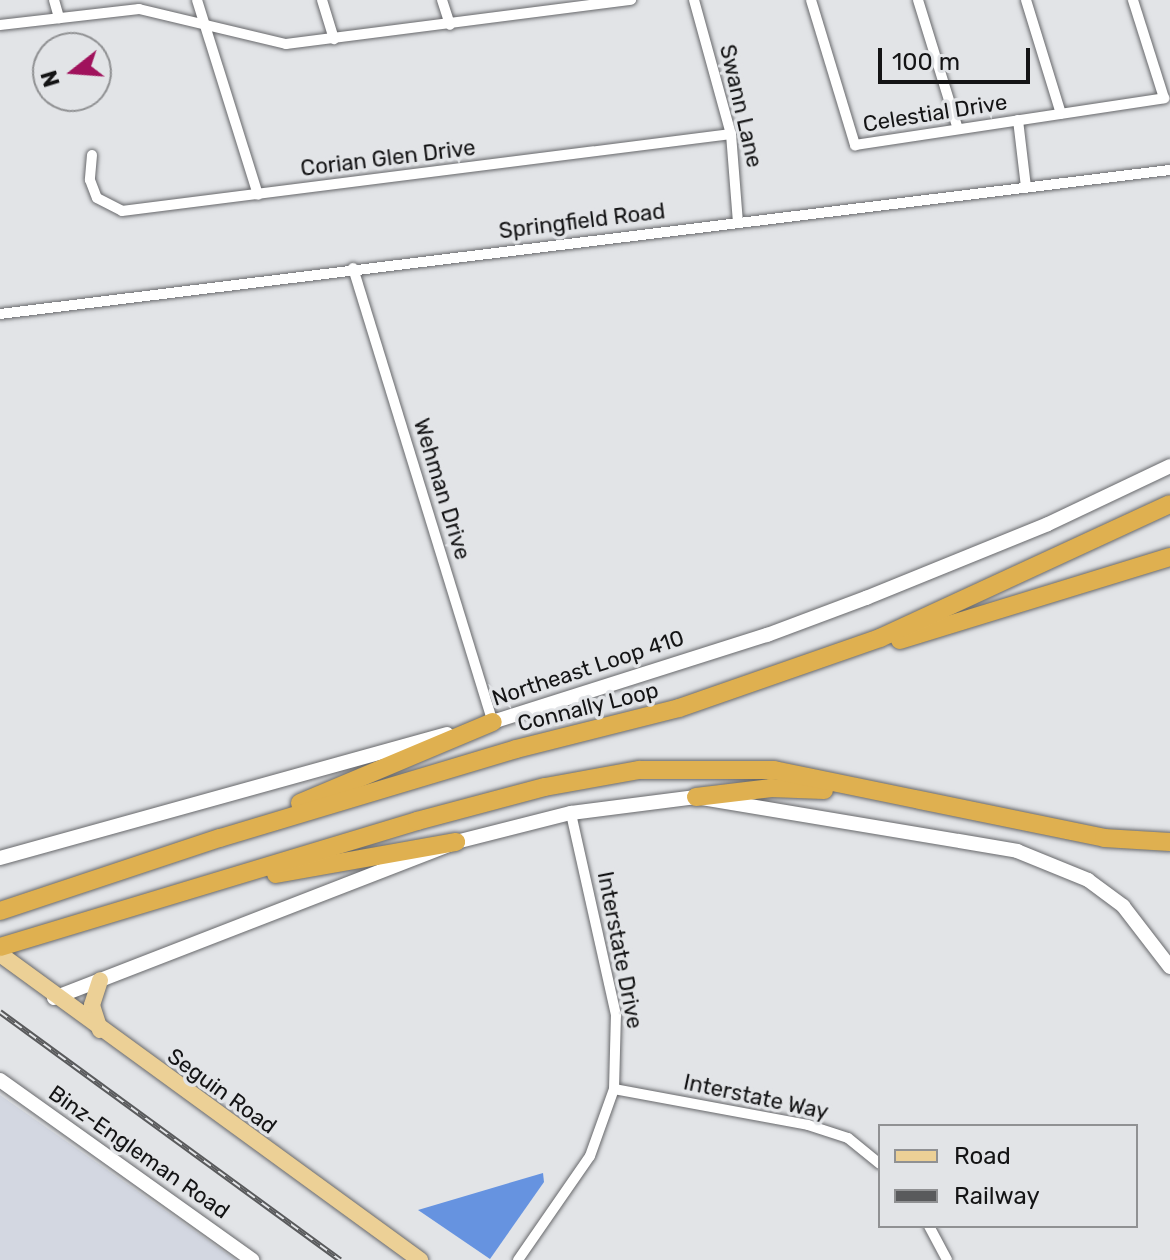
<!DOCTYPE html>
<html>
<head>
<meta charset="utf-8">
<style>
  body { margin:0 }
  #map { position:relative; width:1170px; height:1260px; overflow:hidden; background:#e2e4e7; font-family:Rubik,sans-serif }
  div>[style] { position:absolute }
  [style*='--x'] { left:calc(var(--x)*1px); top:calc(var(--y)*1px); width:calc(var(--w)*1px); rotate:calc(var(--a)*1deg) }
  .built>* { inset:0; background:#d3d7e1 }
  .water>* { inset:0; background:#6693e0 }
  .roads { filter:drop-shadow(0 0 2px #67686b) drop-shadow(0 0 2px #67686b) }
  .street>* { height:10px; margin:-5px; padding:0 5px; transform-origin:5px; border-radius:5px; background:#fff }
  .secondary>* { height:14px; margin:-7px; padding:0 7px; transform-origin:7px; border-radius:7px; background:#fff }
  .primary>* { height:16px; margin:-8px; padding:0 8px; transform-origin:8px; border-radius:8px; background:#ecd096 }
  .highway>* { height:18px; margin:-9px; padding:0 9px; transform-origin:9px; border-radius:9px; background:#dfb050 }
  .rail>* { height:6px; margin-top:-3px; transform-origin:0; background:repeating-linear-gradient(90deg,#e2e4e7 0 9px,#595a5c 0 18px); box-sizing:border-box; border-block:2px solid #595a5c }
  span { translate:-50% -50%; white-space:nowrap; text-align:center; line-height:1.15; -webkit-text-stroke:7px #e2e4e7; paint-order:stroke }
  .street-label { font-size:22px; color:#141415 }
  .legend { position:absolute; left:878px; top:1124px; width:260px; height:104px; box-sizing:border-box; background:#e2e4e7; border:2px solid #909193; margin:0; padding:10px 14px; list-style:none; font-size:24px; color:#141415 }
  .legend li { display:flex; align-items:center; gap:16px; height:40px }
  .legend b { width:40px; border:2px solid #909193 }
  .north { position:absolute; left:32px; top:32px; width:80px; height:80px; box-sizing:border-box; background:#e2e4e7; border:2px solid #909193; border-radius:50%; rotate:253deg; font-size:22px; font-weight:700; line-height:32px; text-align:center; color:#141415 }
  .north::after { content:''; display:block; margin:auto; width:28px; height:36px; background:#a0125c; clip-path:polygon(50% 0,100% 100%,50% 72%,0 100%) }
  .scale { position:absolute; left:878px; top:48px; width:152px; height:36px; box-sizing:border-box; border:4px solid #141415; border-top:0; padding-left:10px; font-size:24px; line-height:28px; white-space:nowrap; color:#141415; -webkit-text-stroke:6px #e2e4e7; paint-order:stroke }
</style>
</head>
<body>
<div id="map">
  <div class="built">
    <div style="clip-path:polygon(0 1095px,236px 1260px,0 1260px)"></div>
  </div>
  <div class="water">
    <div style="clip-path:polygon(543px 1173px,544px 1182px,490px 1259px,418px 1210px)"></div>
  </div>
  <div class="roads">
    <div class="street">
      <div style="--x:54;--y:0;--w:19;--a:74"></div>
      <div style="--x:197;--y:0;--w:204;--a:72.6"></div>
      <div style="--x:322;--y:0;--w:41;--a:72.9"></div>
      <div style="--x:442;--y:0;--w:26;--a:72"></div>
      <div style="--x:694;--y:0;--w:139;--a:74.6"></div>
      <div style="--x:731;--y:134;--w:89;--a:85.5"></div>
      <div style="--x:811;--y:0;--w:152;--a:73.1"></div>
      <div style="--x:855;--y:145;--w:313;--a:-8.6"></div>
      <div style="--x:1164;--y:98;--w:103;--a:-107.6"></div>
      <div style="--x:918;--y:0;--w:135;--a:72.8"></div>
      <div style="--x:1026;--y:0;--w:119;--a:72.9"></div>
      <div style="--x:0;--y:25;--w:140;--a:-6.6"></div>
      <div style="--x:139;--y:9;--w:151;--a:13.4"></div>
      <div style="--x:286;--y:44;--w:348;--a:-7.3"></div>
      <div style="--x:1018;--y:120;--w:67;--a:83.2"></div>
      <div style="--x:92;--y:155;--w:25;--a:95"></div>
      <div style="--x:90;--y:180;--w:19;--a:69"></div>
      <div style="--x:97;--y:198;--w:28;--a:27"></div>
      <div style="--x:122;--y:211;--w:614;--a:-7.21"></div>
      <div style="--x:353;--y:268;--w:475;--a:72.9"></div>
      <div style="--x:0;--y:314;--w:1179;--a:-7.02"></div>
      <div style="--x:614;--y:1089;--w:197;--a:10.5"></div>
      <div style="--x:808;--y:1125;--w:42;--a:18"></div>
      <div style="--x:848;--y:1138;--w:41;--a:39.1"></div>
      <div style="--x:929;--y:1226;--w:38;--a:62"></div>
      <div style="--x:518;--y:1260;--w:126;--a:-55.3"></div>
      <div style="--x:590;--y:1156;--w:71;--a:-70.3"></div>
      <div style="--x:614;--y:1089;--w:74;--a:-88.5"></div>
      <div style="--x:616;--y:1015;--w:207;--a:-102.6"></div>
    </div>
    <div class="secondary">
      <div style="--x:486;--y:724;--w:295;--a:-17.6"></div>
      <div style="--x:767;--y:635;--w:106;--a:-20.5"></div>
      <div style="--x:866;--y:598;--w:196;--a:-22.1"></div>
      <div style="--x:1048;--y:524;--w:135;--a:-25.4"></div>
      <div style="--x:0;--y:858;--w:464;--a:-15.5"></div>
      <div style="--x:54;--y:998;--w:431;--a:-21.2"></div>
      <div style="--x:456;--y:842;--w:119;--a:-14.2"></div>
      <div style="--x:571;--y:813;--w:126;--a:-7.3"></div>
      <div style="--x:696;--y:797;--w:326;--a:9.5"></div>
      <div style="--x:1017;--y:851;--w:77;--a:22.2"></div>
      <div style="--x:1088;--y:880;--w:44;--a:36.6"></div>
      <div style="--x:1123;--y:906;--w:77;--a:52.4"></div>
      <div style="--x:0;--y:1080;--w:310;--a:35.5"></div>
    </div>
    <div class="primary">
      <div style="--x:0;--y:954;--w:520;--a:36.08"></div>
      <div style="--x:100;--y:1030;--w:26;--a:-108"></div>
      <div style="--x:92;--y:1005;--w:26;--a:-72"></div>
    </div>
    <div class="highway">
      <div style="--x:900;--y:640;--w:282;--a:-17.1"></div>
      <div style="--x:696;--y:797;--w:76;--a:-6.8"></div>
      <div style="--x:771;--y:788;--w:53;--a:2.2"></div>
      <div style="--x:300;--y:803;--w:209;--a:-22.8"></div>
      <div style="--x:276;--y:874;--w:183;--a:-10.1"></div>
      <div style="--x:0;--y:911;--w:232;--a:-18.4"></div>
      <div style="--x:220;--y:838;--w:309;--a:-16.7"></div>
      <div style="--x:516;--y:749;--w:168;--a:-14.1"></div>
      <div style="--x:679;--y:708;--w:213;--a:-19.2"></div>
      <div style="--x:880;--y:638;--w:319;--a:-24.8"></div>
      <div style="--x:0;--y:947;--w:436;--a:-16.8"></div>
      <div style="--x:417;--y:821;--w:132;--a:-14.9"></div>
      <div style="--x:545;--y:787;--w:96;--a:-10.3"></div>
      <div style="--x:639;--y:770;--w:135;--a:0"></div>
      <div style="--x:774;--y:770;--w:337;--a:11.6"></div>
      <div style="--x:1104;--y:838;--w:66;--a:3.5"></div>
    </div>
  </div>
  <div class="rail">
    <div style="--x:0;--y:1012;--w:421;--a:36.1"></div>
  </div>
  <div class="street-label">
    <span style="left:741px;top:106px;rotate:77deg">Swann Lane</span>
    <span style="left:935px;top:113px;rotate:-9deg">Celestial Drive</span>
    <span style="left:388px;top:158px;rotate:-7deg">Corian Glen Drive</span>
    <span style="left:582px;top:221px;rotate:-7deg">Springfield Road</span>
    <span style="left:442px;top:489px;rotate:73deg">Wehman Drive</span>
    <span style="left:588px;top:668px;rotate:-18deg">Northeast Loop 410</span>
    <span style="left:588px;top:707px;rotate:-14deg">Connally Loop</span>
    <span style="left:620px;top:950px;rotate:79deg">Interstate Drive</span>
    <span style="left:222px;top:1091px;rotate:36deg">Seguin Road</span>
    <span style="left:756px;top:1097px;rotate:12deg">Interstate Way</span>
    <span style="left:139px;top:1152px;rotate:35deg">Binz-Engleman Road</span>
  </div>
  <ul class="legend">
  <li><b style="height:10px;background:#ecd096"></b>Road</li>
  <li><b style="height:10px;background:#595a5c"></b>Railway</li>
  </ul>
  <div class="north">N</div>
  <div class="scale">100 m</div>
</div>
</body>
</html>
